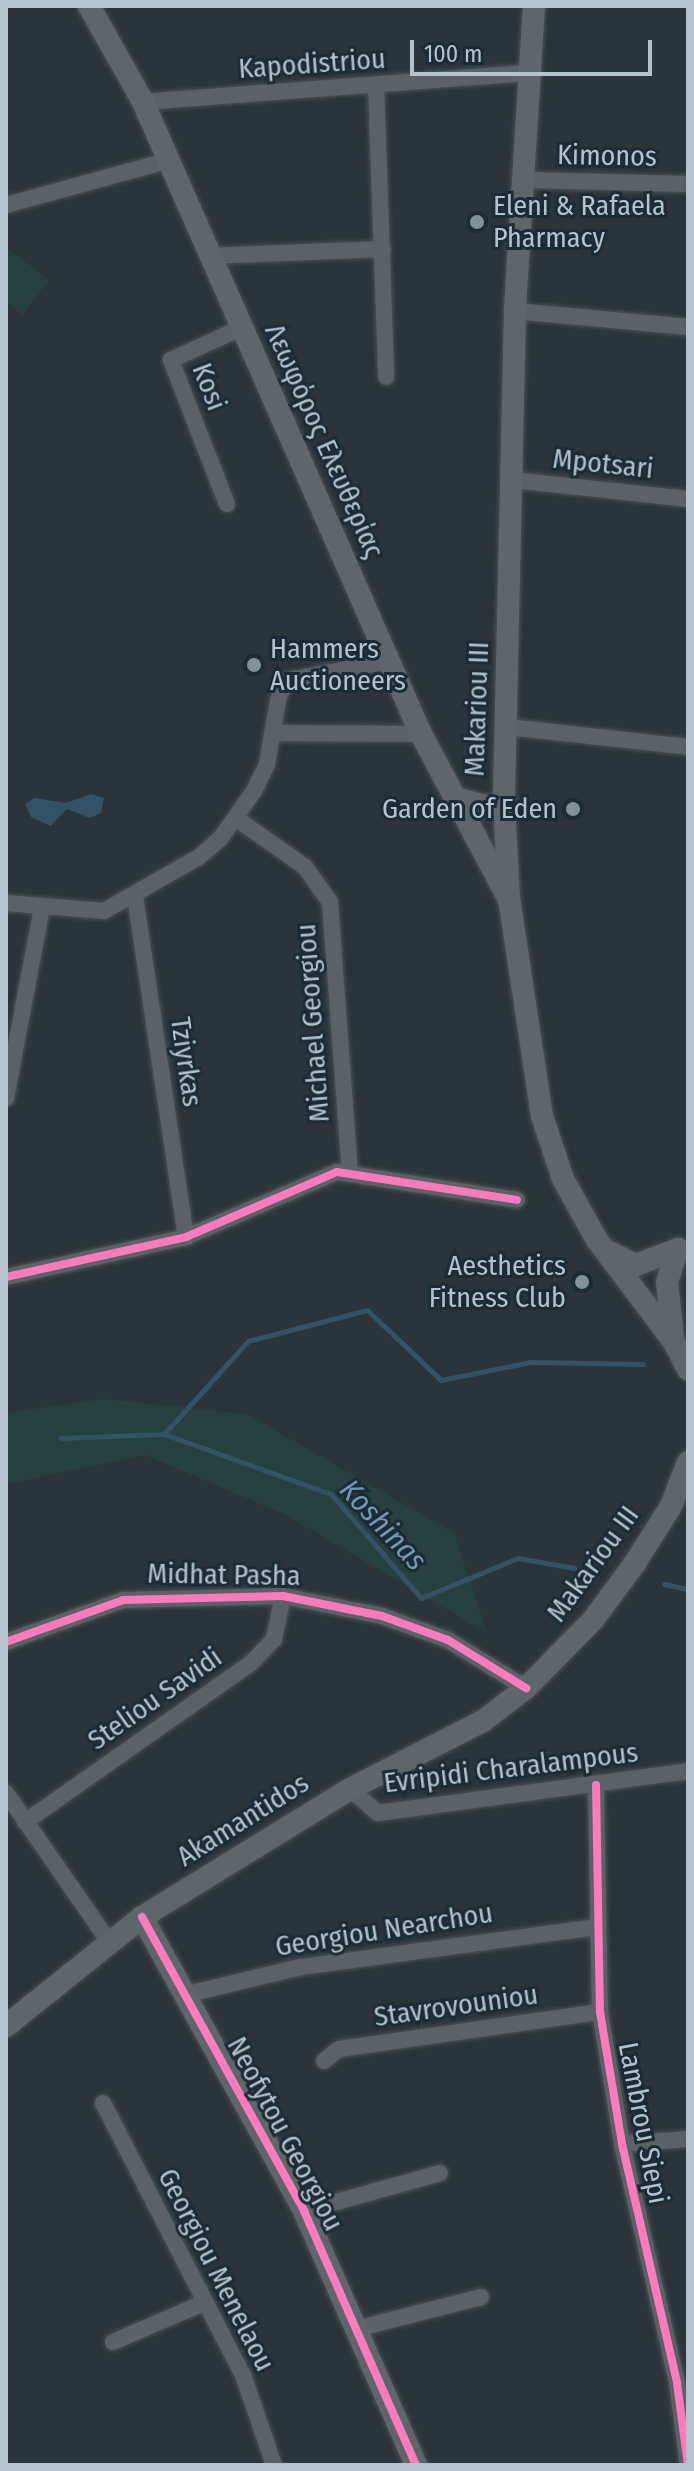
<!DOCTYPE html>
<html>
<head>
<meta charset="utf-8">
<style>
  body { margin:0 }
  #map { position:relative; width:694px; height:2471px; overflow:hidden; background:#2a343a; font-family:"Fira Sans Condensed",sans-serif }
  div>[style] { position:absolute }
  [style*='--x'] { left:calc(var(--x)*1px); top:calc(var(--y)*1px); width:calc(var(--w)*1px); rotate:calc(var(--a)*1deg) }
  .green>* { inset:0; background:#26403f }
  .water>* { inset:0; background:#345265 }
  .stream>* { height:5px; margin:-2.5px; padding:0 2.5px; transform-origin:2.5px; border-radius:2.5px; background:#345265 }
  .roads { filter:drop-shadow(0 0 2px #485054) drop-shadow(0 0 2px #485054) }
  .street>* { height:16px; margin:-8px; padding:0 8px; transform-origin:8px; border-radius:8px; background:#5a6268 }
  .secondary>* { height:22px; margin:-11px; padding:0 11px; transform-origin:11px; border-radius:11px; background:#5e666c }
  .cycleway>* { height:8px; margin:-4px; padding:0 4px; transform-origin:4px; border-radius:4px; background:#fd7abc }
  .dots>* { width:22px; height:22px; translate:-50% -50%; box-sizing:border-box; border:4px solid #1c2c36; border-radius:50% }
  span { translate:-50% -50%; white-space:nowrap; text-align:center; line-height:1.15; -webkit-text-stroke:6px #1c2c36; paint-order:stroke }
  .street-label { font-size:28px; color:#b4c2cb }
  .poi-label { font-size:28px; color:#b4c2cb }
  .left { translate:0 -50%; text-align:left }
  .right { translate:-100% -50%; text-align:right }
  .water-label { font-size:30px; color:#7199b1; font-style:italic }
  .frame { position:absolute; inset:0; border:8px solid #b4c2cb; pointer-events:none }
  .scale { position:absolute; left:410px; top:40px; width:242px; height:36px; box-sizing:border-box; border:4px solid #b4c2cb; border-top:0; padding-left:10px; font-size:24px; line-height:28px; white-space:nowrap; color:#b4c2cb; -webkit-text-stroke:6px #1c2c36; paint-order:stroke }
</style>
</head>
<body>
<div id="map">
  <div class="green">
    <div style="clip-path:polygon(6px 247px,49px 280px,23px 315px,6px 302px)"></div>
    <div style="clip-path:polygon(103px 1399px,247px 1414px,454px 1533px,487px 1633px,284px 1514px,145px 1455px,6px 1484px,6px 1413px)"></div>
  </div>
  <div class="water">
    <div style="clip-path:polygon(91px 794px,104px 798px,101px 813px,90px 818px,67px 809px,51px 826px,31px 817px,25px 804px,35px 798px,66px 803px)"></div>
  </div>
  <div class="stream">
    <div style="--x:164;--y:1434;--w:125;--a:-47.9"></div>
    <div style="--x:248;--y:1341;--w:123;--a:-14.6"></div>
    <div style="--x:367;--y:1310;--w:102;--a:43.4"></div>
    <div style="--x:441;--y:1380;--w:91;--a:-11.4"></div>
    <div style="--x:530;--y:1362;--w:113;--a:1"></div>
    <div style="--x:61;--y:1438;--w:103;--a:-2.2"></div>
    <div style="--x:164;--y:1434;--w:177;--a:19.8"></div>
    <div style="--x:331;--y:1494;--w:138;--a:49.1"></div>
    <div style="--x:421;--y:1598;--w:105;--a:-22.4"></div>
    <div style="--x:518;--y:1558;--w:57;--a:10.1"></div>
    <div style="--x:664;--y:1584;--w:25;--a:12"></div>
  </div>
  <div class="roads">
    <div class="street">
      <div style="--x:376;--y:85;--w:292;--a:88"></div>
      <div style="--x:143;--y:102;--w:391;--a:-4.3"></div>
      <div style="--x:525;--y:180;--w:163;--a:1.4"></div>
      <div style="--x:6;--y:205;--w:167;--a:-15.3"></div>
      <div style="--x:208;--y:256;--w:175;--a:-2.3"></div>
      <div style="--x:515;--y:311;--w:174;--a:5.3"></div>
      <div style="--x:513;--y:480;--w:176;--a:6.2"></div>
      <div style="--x:227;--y:504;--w:155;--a:-111.3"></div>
      <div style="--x:171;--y:360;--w:77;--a:-24.6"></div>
      <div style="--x:508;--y:727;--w:181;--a:6.3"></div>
      <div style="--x:272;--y:733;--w:149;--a:0.4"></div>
      <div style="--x:237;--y:819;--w:83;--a:35.2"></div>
      <div style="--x:305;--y:867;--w:43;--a:54.5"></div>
      <div style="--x:330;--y:902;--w:271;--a:85.8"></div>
      <div style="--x:135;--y:896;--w:345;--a:81.5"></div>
      <div style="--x:6;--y:903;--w:98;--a:4.7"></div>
      <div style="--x:104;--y:911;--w:109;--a:-29.6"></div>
      <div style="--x:199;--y:857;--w:28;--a:-41"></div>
      <div style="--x:220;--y:839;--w:59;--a:-54.7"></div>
      <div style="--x:254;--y:791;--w:30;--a:-64"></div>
      <div style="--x:267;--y:764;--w:70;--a:-80.1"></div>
      <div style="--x:279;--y:695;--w:18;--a:-56"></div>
      <div style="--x:289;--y:680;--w:102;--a:-10.8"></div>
      <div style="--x:6;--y:1098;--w:193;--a:-79.3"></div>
      <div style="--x:6;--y:1277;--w:184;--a:-12.5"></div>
      <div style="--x:186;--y:1237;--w:164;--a:-23.3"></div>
      <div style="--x:337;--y:1172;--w:182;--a:8.8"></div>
      <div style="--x:6;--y:1642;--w:124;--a:-19.7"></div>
      <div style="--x:123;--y:1600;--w:160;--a:-1.4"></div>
      <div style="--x:283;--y:1596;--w:101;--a:11.4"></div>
      <div style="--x:382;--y:1616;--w:70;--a:20"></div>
      <div style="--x:448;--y:1640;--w:92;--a:31.6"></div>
      <div style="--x:596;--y:1785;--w:227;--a:89"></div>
      <div style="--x:600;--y:2012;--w:134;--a:80.5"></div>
      <div style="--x:622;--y:2144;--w:245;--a:77"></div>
      <div style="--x:677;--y:2383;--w:83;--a:82.4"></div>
      <div style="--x:350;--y:1789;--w:37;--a:41"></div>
      <div style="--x:378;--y:1813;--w:313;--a:-7.7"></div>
      <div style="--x:6;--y:1793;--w:181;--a:55.3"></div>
      <div style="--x:25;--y:1822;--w:276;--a:-35.1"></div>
      <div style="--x:251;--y:1663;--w:33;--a:-46"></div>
      <div style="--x:274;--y:1639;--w:44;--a:-78.2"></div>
      <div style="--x:184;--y:1995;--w:120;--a:-13.5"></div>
      <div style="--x:301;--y:1967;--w:297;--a:-7.7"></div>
      <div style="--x:324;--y:2061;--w:19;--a:-39"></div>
      <div style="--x:339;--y:2049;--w:264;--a:-8.1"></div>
      <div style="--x:103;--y:2103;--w:306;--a:62.8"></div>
      <div style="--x:243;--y:2375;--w:95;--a:71"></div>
      <div style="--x:622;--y:2144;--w:66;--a:-4.3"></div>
      <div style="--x:304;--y:2211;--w:141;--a:-15.6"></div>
      <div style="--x:360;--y:2328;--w:125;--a:-14.4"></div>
      <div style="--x:113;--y:2342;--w:98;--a:-23.4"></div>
    </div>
    <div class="secondary">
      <div style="--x:89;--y:6;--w:110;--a:60.6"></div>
      <div style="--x:143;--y:102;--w:690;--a:66.26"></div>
      <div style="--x:421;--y:734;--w:181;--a:62"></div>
      <div style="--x:534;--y:6;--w:306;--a:93.6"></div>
      <div style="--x:515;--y:311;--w:492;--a:91.3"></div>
      <div style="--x:504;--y:803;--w:95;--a:87"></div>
      <div style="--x:509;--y:898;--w:220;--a:81.4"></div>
      <div style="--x:542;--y:1116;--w:66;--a:71.6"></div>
      <div style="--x:563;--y:1179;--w:70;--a:60.9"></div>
      <div style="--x:597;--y:1240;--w:128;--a:53"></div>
      <div style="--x:674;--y:1342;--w:31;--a:63"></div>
      <div style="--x:455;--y:798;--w:35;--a:15"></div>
      <div style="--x:489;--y:807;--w:16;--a:-15"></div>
      <div style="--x:609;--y:1252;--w:30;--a:26"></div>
      <div style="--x:636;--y:1265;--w:45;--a:-20.9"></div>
      <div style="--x:673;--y:1338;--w:56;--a:-96.1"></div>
      <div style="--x:667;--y:1282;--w:35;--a:-72"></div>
      <div style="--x:142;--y:1917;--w:336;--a:61.1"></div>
      <div style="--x:304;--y:2211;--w:278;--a:66.2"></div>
      <div style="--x:6;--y:2026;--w:174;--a:-38.7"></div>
      <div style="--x:142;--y:1917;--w:244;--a:-31.6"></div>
      <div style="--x:350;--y:1789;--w:149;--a:-27.1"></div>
      <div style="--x:483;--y:1721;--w:54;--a:-37.5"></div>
      <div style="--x:526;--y:1688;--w:95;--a:-45.4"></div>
      <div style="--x:593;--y:1620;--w:71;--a:-53.6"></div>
      <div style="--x:635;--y:1563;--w:67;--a:-57.7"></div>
      <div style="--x:671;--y:1506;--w:47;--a:-68.9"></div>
    </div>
  </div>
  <div class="cycleway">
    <div style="--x:6;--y:1277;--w:184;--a:-12.5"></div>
    <div style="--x:186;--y:1237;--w:164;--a:-23.3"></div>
    <div style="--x:337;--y:1172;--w:182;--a:8.8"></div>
    <div style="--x:6;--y:1642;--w:124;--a:-19.7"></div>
    <div style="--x:123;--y:1600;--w:160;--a:-1.4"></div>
    <div style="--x:283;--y:1596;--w:101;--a:11.4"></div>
    <div style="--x:382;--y:1616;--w:70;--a:20"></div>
    <div style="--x:448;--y:1640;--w:92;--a:31.6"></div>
    <div style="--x:596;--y:1785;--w:227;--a:89"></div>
    <div style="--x:600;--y:2012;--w:134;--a:80.5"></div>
    <div style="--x:622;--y:2144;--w:245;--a:77"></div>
    <div style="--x:677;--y:2383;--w:83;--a:82.4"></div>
    <div style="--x:142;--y:1917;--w:336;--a:61.1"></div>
    <div style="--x:304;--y:2211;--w:278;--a:66.2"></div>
  </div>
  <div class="dots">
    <div style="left:477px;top:222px;background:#849098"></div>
    <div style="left:254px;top:665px;background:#849098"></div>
    <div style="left:573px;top:809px;background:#849098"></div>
    <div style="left:582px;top:1282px;background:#849098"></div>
  </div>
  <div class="street-label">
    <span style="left:312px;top:64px;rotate:-4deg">Kapodistriou</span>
    <span style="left:607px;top:156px;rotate:1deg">Kimonos</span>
    <span style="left:209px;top:387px;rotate:69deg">Kosi</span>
    <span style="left:324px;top:441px;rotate:66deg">Λεωφόρος Ελευθερίας</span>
    <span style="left:603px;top:464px;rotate:6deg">Mpotsari</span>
    <span style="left:477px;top:709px;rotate:-88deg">Makariou III</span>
    <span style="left:313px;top:1023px;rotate:-94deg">Michael Georgiou</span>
    <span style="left:186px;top:1062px;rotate:82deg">Tziyrkas</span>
    <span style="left:593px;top:1564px;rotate:-54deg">Makariou III</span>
    <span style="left:224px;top:1575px;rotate:1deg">Midhat Pasha</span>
    <span style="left:155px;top:1699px;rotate:-35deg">Steliou Savidi</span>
    <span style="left:511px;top:1768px;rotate:-7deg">Evripidi Charalampous</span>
    <span style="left:243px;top:1820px;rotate:-32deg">Akamantidos</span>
    <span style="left:384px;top:1930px;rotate:-9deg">Georgiou Nearchou</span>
    <span style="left:456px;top:2006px;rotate:-8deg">Stavrovouniou</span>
    <span style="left:643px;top:2123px;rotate:79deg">Lambrou Siepi</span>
    <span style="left:285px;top:2134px;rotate:62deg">Neofytou Georgiou</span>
    <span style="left:216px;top:2270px;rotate:63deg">Georgiou Menelaou</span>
  </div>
  <div class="poi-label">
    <span class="left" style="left:493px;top:222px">Eleni &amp; Rafaela<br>Pharmacy</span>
    <span class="left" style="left:270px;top:665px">Hammers<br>Auctioneers</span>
    <span class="right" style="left:557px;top:809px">Garden of Eden</span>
    <span class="right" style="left:566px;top:1282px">Aesthetics<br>Fitness Club</span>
  </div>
  <div class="water-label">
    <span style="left:383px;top:1525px;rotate:47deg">Koshinas</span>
  </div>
  <div class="frame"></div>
  <div class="scale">100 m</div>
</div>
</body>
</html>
